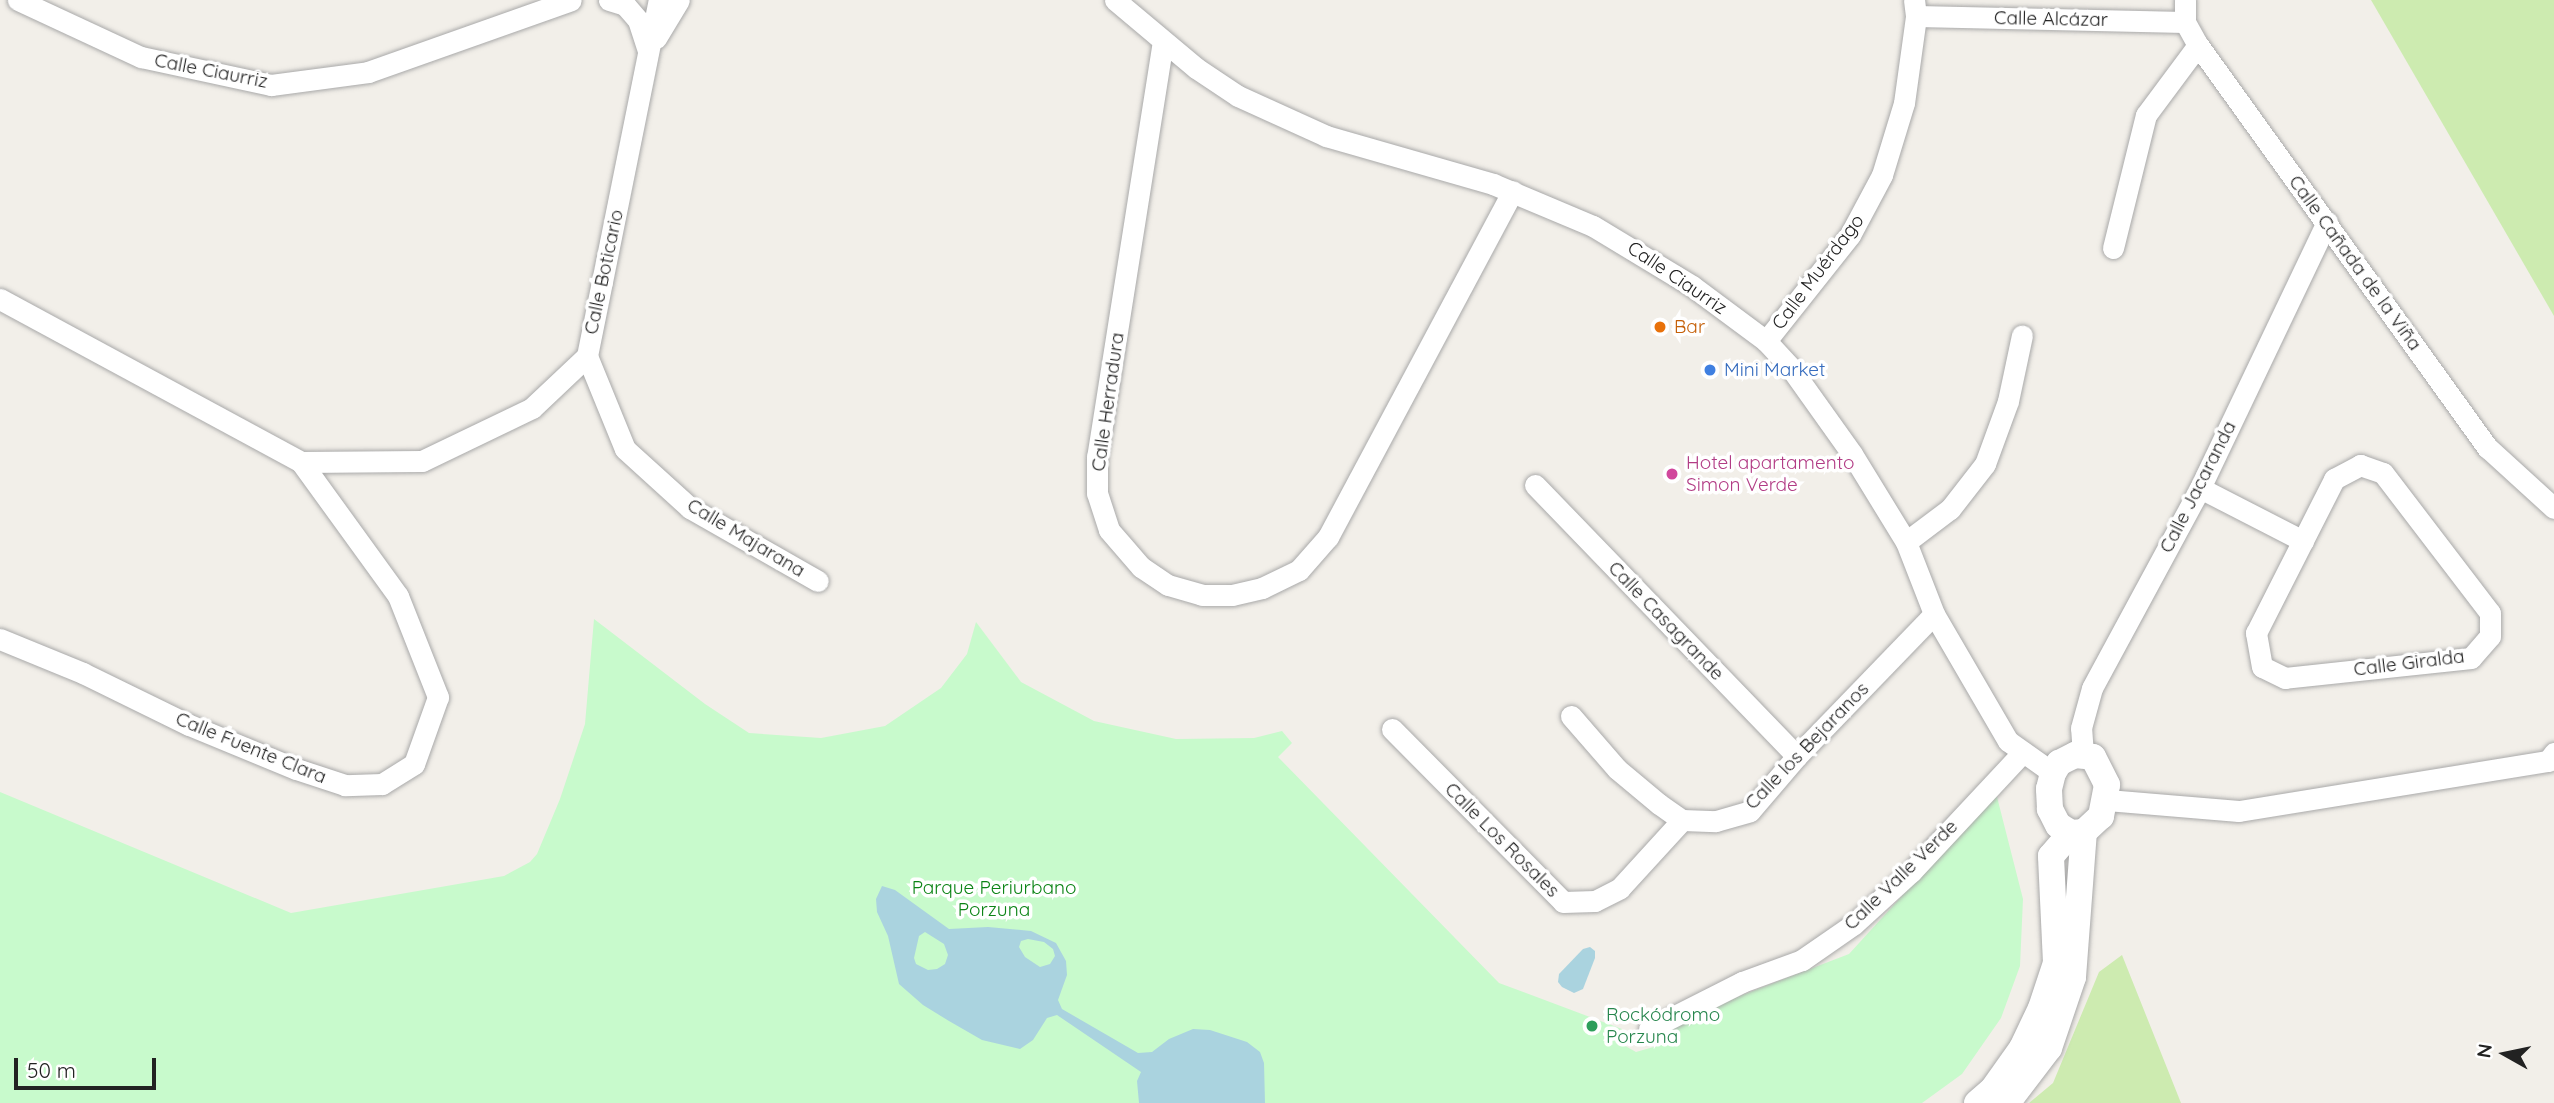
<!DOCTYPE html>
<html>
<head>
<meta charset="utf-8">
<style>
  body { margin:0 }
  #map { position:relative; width:2554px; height:1103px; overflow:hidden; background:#f2efe9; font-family:Quicksand,sans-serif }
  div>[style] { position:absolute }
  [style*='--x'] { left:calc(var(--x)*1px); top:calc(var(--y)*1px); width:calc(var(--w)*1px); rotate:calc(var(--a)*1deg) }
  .grass>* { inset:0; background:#cdebb0 }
  .park>* { inset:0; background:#c8facc }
  .water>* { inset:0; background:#aad3df }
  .roads { filter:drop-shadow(0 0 2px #a9a9a9) drop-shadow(0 0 2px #a9a9a9) }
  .minor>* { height:21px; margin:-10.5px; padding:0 10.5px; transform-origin:10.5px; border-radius:10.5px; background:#fff }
  .tertiary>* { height:26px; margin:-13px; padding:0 13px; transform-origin:13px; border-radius:13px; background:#fff }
  .dots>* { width:19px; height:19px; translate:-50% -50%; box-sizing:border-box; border:4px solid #fff; border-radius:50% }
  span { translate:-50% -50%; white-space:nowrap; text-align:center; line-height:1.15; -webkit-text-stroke:7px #fff; paint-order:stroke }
  .street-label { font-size:19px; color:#222 }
  .food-label { font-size:19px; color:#c56008 }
  .left { translate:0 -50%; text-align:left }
  .shop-label { font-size:19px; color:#366cbe }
  .hotel-label { font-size:19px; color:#b23c85 }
  .park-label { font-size:19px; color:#0c8416 }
  .leisure-label { font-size:19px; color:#27864d }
  .north { position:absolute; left:2470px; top:1019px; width:70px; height:70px; -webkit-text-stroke:5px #fff; paint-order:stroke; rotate:279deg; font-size:19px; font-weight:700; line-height:28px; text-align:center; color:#222 }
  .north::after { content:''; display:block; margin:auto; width:24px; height:32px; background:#222; clip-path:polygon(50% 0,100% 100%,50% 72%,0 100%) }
  .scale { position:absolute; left:14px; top:1058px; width:142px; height:32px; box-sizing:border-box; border:4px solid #222; border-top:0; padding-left:9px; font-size:21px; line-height:24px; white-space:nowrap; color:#222; -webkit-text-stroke:5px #fff; paint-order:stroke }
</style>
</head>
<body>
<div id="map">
  <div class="grass">
    <div style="clip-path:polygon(2371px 0,2554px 0,2554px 316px)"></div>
    <div style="clip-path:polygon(2122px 955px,2181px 1103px,2029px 1103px,2053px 1083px,2099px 972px)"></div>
  </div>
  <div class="park">
    <div style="clip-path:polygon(594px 619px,705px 704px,749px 733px,821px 738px,885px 726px,941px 688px,967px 654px,976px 622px,1021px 682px,1094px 721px,1176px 739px,1254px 738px,1282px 731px,1292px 743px,1278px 757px,1499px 983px,1622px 1029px,1620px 1043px,1636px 1052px,1657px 1046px,1662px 1026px,1849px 954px,1996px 793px,2023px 899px,2020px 966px,2001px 1018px,1962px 1074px,1922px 1103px,0 1103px,0 792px,291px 913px,504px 876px,530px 862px,537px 854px,560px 799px,585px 724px)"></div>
  </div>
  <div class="water">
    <div style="clip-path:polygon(evenodd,882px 886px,895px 890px,949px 929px,988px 927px,1031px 931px,1056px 943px,1066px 961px,1067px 975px,1058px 1000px,1062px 1009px,1138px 1053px,1152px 1052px,1169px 1039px,1193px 1029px,1210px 1030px,1247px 1042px,1260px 1052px,1264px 1063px,1265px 1103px,1139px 1103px,1137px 1081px,1141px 1072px,1057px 1015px,1047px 1018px,1033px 1040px,1020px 1049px,982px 1040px,949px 1021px,923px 1005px,899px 984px,888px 936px,877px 912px,876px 899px,882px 886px,925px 932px,944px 944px,948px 955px,945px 964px,937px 969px,928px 970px,916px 964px,914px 958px,919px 936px,925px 932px,882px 886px,1028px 939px,1044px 942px,1053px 949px,1055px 956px,1050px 964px,1040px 967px,1025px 957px,1019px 947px,1021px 941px,1028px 939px)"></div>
    <div style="clip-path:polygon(1590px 947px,1595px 951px,1595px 958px,1583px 989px,1574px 993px,1562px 987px,1558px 982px,1559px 974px,1583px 949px)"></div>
  </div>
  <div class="roads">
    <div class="minor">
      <div style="--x:18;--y:0;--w:136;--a:24.9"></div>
      <div style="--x:141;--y:57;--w:133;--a:12.2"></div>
      <div style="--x:271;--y:85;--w:98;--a:-7.6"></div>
      <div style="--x:368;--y:72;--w:215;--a:-19.5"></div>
      <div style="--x:609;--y:0;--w:17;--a:17"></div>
      <div style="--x:625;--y:5;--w:20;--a:49"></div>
      <div style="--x:638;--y:20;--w:32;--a:72"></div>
      <div style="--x:1115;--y:0;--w:106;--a:40"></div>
      <div style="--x:1196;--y:68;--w:50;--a:33.7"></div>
      <div style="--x:1238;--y:96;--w:97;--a:24.4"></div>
      <div style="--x:1326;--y:136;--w:174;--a:16"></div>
      <div style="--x:1493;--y:184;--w:108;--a:22.8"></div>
      <div style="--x:1593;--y:226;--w:116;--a:31.2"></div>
      <div style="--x:1692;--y:286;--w:92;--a:36.6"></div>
      <div style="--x:1766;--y:341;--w:35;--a:47"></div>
      <div style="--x:1790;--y:367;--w:107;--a:54.5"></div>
      <div style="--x:1852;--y:454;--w:103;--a:58.5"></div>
      <div style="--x:1906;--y:542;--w:77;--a:68.7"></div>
      <div style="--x:1934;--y:614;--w:147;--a:59.8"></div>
      <div style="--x:2008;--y:741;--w:55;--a:35.4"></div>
      <div style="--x:2185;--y:0;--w:22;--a:90"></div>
      <div style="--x:2185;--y:22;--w:26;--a:61"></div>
      <div style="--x:2198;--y:45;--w:496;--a:54.3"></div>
      <div style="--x:2488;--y:448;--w:89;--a:42.3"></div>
      <div style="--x:1916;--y:16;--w:269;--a:1.3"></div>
      <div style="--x:656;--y:38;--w:44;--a:-58.8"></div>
      <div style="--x:1163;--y:41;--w:420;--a:99"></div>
      <div style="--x:1097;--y:456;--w:37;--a:90"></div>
      <div style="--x:1097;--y:493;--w:39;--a:72"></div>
      <div style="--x:1109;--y:530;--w:49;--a:49.1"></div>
      <div style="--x:1141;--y:567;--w:32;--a:34"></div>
      <div style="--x:1168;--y:585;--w:35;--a:16"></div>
      <div style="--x:1202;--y:595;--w:30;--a:0"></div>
      <div style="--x:1232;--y:595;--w:31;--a:-13"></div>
      <div style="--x:1262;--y:588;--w:41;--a:-25.9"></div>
      <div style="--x:1299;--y:570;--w:44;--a:-48.7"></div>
      <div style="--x:1328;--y:537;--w:392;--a:-61.9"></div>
      <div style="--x:2113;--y:248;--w:137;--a:-76.1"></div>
      <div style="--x:2146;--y:115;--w:87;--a:-53.4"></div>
      <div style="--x:0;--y:299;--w:342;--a:28.4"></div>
      <div style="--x:301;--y:462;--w:165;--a:54.1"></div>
      <div style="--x:398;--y:596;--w:109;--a:68.4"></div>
      <div style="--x:438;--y:697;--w:71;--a:109.7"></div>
      <div style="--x:414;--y:764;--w:38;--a:148"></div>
      <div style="--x:382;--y:784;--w:37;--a:178"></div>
      <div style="--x:345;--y:785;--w:52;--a:-161.9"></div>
      <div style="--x:296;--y:769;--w:116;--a:-157.6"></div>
      <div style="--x:189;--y:725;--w:118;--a:-153.9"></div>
      <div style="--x:83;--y:673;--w:90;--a:-157.7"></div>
      <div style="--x:1766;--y:341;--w:135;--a:-51.6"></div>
      <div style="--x:1850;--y:235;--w:68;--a:-61.9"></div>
      <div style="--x:1882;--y:175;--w:75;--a:-73"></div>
      <div style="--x:1904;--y:103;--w:88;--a:-82.1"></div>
      <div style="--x:1916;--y:16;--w:16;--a:-97"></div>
      <div style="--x:587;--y:356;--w:100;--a:67.8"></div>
      <div style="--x:625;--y:449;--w:88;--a:42.2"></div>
      <div style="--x:690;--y:508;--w:147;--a:29.7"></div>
      <div style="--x:301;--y:462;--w:121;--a:-0.5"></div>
      <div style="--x:422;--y:461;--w:122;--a:-25.7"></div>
      <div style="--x:532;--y:408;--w:76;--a:-43.4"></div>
      <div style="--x:587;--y:356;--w:363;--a:-78.6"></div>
      <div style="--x:2360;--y:465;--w:24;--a:19"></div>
      <div style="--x:2383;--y:473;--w:176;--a:52.6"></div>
      <div style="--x:2490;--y:613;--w:23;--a:90"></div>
      <div style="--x:2490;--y:636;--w:29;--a:131"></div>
      <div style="--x:2471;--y:658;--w:187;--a:173.9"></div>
      <div style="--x:2285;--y:678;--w:25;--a:-154"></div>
      <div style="--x:2262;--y:667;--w:35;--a:-100"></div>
      <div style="--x:2256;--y:633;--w:173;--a:-63.1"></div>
      <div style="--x:2334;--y:479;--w:30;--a:-28"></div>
      <div style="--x:1535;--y:485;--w:377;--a:46"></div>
      <div style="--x:2200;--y:488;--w:116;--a:27.2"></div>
      <div style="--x:1906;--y:542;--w:55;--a:-36.9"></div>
      <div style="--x:1950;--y:509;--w:57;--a:-52.1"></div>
      <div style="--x:1985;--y:464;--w:67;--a:-69.9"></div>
      <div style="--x:2008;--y:401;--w:67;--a:-78"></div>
      <div style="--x:1571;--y:716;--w:70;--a:49"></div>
      <div style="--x:1617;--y:769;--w:55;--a:39.8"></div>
      <div style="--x:1659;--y:804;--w:28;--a:35"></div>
      <div style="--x:1682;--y:820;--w:34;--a:2"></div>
      <div style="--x:1716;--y:821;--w:35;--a:-16"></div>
      <div style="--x:1750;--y:811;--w:72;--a:-49.5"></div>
      <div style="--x:1797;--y:756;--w:197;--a:-46"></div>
      <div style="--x:1392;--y:729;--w:243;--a:45.3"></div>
      <div style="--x:1563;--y:902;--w:32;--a:-2"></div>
      <div style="--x:1595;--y:901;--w:28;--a:-27"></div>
      <div style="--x:1620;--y:888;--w:92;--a:-47.6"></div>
      <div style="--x:2083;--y:755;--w:27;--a:-94"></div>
      <div style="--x:2081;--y:728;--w:41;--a:-74.6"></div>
      <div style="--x:2092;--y:688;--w:227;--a:-61.6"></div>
      <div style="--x:2200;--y:488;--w:295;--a:-64.5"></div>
      <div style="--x:2107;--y:800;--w:132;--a:4.8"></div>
      <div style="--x:2239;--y:811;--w:313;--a:-9.2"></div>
      <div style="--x:2548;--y:761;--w:10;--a:-53"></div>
      <div style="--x:1649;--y:1029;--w:104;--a:-26.8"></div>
      <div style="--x:1742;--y:982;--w:64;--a:-20.1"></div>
      <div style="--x:1802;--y:960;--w:63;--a:-34.7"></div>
      <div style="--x:1854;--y:924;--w:77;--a:-42.4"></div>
      <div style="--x:1911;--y:872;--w:164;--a:-47"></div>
    </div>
    <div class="tertiary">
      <div style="--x:2075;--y:755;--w:18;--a:6"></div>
      <div style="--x:2093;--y:757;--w:31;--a:63"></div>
      <div style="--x:2107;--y:785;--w:32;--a:101"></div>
      <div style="--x:2101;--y:816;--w:23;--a:137"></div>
      <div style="--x:2084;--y:832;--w:13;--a:176"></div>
      <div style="--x:2071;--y:833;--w:15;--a:-148"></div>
      <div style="--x:2058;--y:825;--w:18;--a:-117"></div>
      <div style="--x:2050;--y:809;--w:20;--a:-93"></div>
      <div style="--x:2049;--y:789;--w:16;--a:-76"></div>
      <div style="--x:2053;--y:773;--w:12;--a:-59"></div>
      <div style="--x:2059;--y:763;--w:18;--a:-27"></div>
      <div style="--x:1977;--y:1103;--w:21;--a:-41"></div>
      <div style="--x:1993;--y:1089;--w:50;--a:-54.7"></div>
      <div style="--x:2022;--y:1048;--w:44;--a:-64.6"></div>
      <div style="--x:2041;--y:1008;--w:47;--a:-71.6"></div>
      <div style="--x:2056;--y:963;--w:107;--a:-92.7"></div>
      <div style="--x:2051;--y:856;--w:30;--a:-49"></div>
      <div style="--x:2007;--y:1103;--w:69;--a:-52.6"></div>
      <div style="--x:2049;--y:1048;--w:75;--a:-71.3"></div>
      <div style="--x:2073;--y:977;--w:145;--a:-85.7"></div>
    </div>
  </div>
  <div class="dots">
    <div style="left:1660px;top:327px;background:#e8710a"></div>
    <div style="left:1710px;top:370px;background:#3f7fe0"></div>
    <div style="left:1672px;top:474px;background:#d1479c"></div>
    <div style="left:1592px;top:1026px;background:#2e9e5b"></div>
  </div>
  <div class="street-label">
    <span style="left:2051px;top:19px;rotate:1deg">Calle Alcázar</span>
    <span style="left:211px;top:71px;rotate:11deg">Calle Ciaurriz</span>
    <span style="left:2355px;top:263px;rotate:54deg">Calle Cañada de la Viña</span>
    <span style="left:604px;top:272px;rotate:-78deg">Calle Boticario</span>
    <span style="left:1818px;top:272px;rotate:-53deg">Calle Muérdago</span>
    <span style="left:1677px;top:278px;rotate:34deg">Calle Ciaurriz</span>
    <span style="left:1108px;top:402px;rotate:-82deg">Calle Herradura</span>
    <span style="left:2198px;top:487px;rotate:-63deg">Calle Jacaranda</span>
    <span style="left:746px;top:538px;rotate:31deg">Calle Majarana</span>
    <span style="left:1666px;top:621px;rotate:46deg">Calle Casagrande</span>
    <span style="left:2409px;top:663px;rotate:-7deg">Calle Giralda</span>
    <span style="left:1807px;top:746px;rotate:-46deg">Calle los Bejaranos</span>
    <span style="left:251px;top:748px;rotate:22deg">Calle Fuente Clara</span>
    <span style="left:1502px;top:840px;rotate:45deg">Calle Los Rosales</span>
    <span style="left:1901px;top:875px;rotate:-44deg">Calle Valle Verde</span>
  </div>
  <div class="food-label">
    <span class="left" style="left:1674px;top:327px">Bar</span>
  </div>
  <div class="shop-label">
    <span class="left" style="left:1724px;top:370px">Mini Market</span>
  </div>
  <div class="hotel-label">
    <span class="left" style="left:1686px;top:474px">Hotel apartamento<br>Simon Verde</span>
  </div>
  <div class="park-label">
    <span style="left:994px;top:899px">Parque Periurbano<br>Porzuna</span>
  </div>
  <div class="leisure-label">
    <span class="left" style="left:1606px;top:1026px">Rockódromo<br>Porzuna</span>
  </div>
  <div class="north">N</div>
  <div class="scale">50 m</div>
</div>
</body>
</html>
